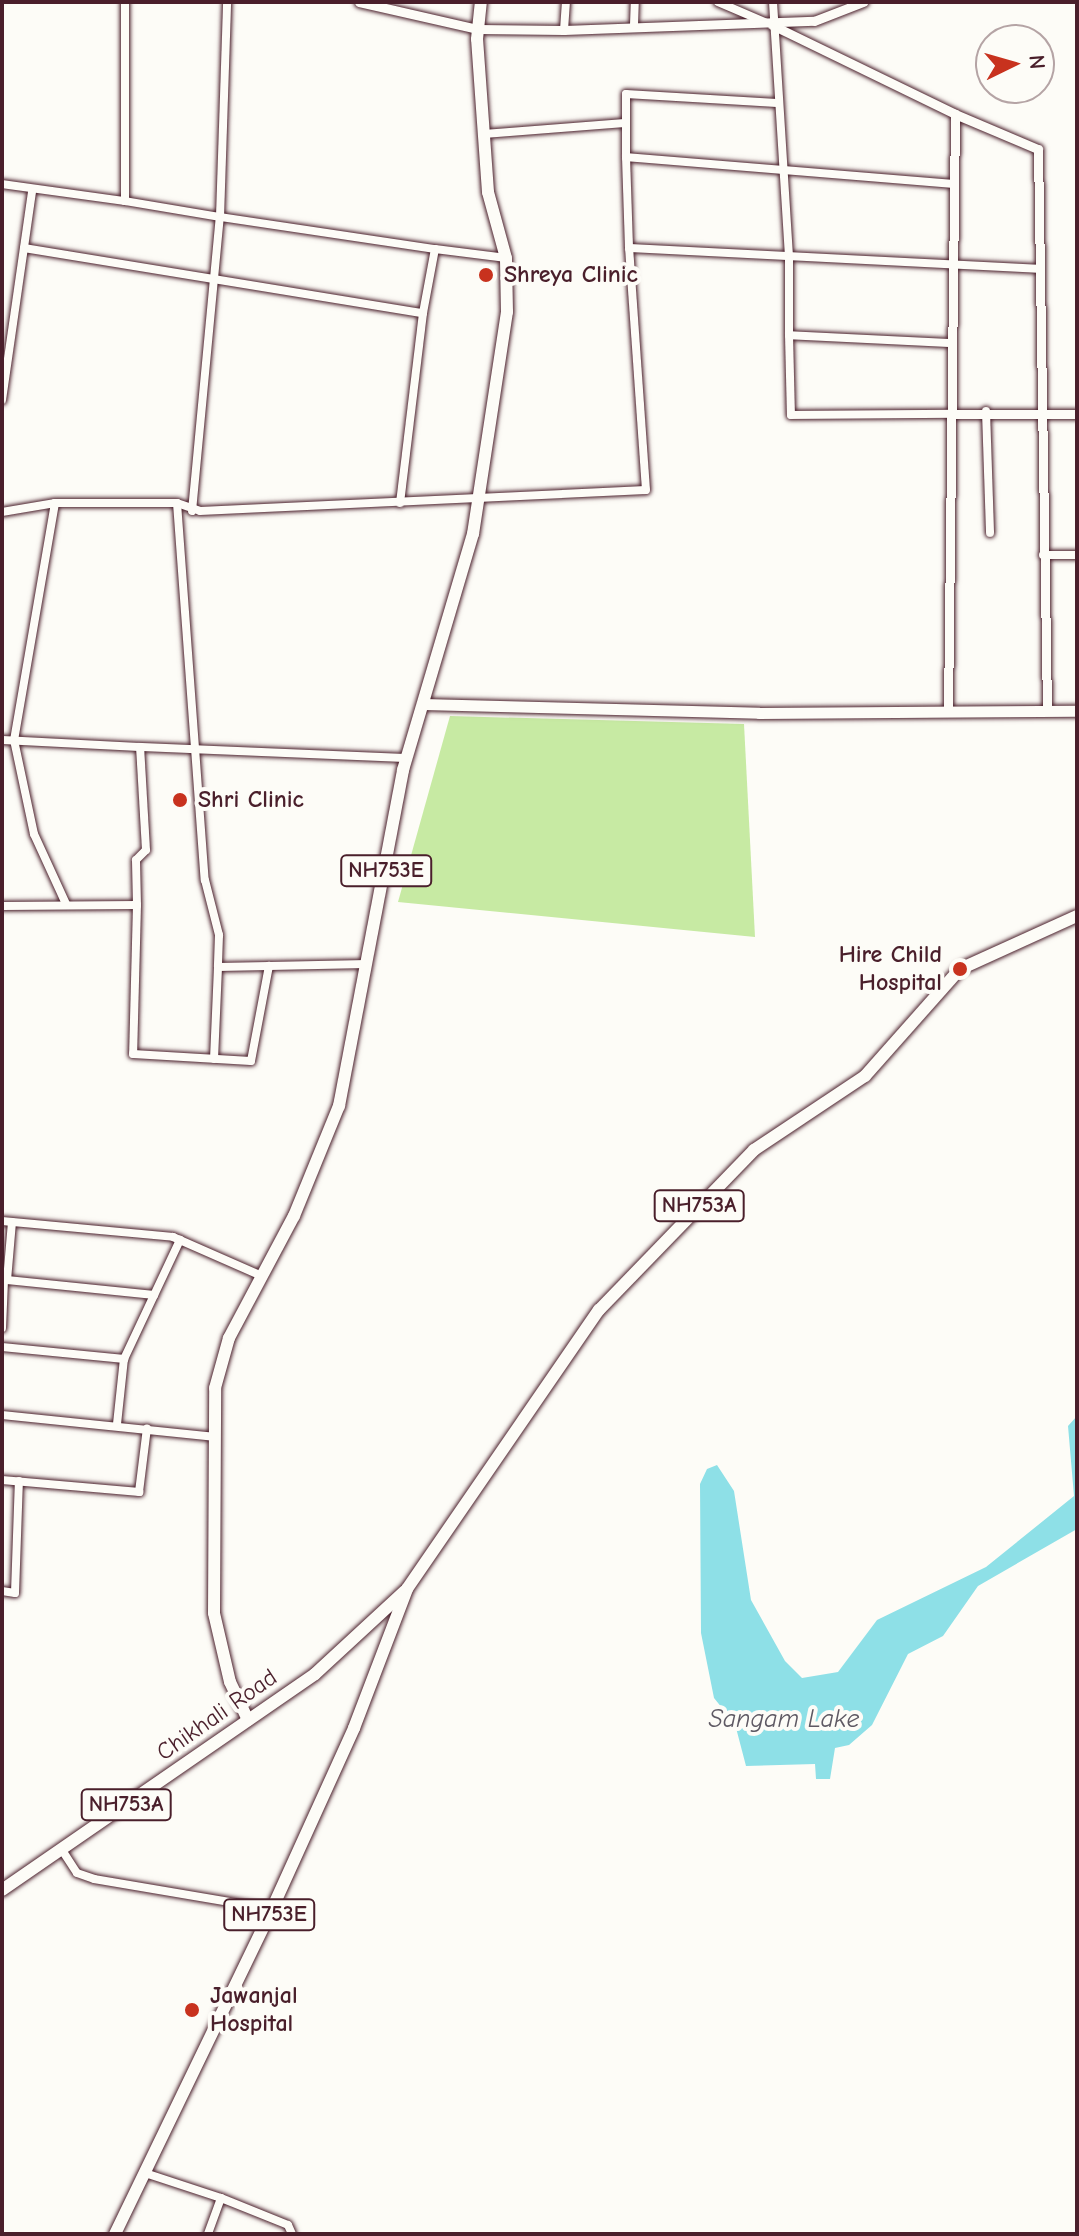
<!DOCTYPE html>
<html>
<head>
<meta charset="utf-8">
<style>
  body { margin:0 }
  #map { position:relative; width:1079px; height:2236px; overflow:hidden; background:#fdfcf7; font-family:"Comic Neue",sans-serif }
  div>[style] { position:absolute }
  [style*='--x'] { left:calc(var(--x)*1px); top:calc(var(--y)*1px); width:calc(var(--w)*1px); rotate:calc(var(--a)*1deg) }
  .green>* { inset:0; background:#c7eaa3 }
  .water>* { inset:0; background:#8ee0e7 }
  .roads { filter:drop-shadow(0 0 2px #4a1f2b) drop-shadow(0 0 2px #4a1f2b) }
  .minor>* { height:8px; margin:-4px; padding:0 4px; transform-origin:4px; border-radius:4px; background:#fdfcf7 }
  .tertiary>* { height:9px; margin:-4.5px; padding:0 4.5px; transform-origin:4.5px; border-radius:4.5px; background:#fdfcf7 }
  .secondary>* { height:11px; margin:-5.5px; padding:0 5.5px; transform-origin:5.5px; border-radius:5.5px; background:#fdfcf7 }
  .trunk>* { height:12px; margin:-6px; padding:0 6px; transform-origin:6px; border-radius:6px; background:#fdfcf7 }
  .dots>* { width:22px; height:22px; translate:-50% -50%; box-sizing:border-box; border:4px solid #fdfcf7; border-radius:50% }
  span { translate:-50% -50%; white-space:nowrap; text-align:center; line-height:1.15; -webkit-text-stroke:8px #fdfcf7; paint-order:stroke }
  .shield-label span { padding:2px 6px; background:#fdfcf7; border:2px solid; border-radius:6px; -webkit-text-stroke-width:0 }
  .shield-label { font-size:22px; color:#4a1f2b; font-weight:700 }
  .poi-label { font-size:24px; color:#4a1f2b; font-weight:700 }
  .left { translate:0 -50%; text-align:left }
  .right { translate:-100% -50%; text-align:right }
  .street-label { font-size:24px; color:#4a1f2b }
  .water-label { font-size:26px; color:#5e5963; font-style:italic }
  .frame { position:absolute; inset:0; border:4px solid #4a1f2b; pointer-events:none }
  .north { position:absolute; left:975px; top:24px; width:80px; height:80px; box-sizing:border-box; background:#fdfcf7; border:2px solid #b5a4a5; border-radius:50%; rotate:85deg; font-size:22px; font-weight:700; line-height:32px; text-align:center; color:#4a1f2b }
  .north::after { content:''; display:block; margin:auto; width:28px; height:36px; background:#c8321e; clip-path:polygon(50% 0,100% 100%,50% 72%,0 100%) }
</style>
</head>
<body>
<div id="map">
  <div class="green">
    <div style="clip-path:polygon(450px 716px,744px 724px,755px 937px,398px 902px)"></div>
  </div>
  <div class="water">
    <div style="clip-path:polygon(1077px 1416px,1077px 1529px,978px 1586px,943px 1636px,908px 1654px,872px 1725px,849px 1745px,835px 1748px,830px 1779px,816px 1779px,815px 1764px,746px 1766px,735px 1724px,714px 1698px,701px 1633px,700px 1484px,707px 1469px,717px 1465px,734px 1491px,751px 1600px,785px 1661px,802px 1678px,838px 1672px,877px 1620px,986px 1567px,1074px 1496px,1068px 1426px)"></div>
  </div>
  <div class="roads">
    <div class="minor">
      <div style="--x:718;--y:2;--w:53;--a:23.2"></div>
      <div style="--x:773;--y:2;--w:255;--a:86.4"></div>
      <div style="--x:789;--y:256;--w:79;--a:90"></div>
      <div style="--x:634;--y:25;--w:23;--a:-88"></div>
      <div style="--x:564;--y:30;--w:28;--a:-86"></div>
      <div style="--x:484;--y:134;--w:141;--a:-4.5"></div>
      <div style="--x:626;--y:157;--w:63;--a:-90"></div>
      <div style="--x:626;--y:94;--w:151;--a:3.4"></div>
      <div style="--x:2;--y:184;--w:124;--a:7.9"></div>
      <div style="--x:125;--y:201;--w:199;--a:-90"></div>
      <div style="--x:953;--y:184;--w:328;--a:-175.3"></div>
      <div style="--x:626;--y:157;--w:91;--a:88.1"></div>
      <div style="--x:629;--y:248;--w:410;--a:2.9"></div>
      <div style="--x:125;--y:201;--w:96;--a:9.6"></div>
      <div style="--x:220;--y:217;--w:215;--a:-88.1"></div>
      <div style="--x:24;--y:248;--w:404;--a:9.3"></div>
      <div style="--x:423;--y:313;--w:65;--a:-79.4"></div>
      <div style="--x:435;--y:249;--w:72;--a:7.2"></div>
      <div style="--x:950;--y:343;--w:161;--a:-177.2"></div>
      <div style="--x:789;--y:335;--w:80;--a:88.6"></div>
      <div style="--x:791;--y:415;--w:162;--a:-0.4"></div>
      <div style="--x:2;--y:400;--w:211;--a:-81.8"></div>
      <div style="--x:986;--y:411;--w:122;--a:88.1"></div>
      <div style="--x:55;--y:503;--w:241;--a:99.8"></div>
      <div style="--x:14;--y:740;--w:96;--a:78"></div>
      <div style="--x:34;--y:834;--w:77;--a:65.4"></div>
      <div style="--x:177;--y:503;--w:378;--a:85.8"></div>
      <div style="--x:205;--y:880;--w:57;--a:75.7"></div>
      <div style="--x:219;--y:935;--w:32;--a:92"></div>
      <div style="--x:400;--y:503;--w:191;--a:-83.1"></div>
      <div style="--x:192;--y:511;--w:295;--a:-84.6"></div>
      <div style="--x:220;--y:217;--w:217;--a:8.5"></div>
      <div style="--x:2;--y:512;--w:54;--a:-9.6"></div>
      <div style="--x:55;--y:503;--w:122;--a:0"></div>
      <div style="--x:177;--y:503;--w:24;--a:19"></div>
      <div style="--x:200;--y:511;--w:446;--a:-2.7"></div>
      <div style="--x:646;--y:490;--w:243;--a:-94"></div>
      <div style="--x:1043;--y:555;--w:34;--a:0"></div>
      <div style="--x:2;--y:740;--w:138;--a:2.9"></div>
      <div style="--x:137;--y:905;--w:149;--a:91.5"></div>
      <div style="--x:133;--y:1054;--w:118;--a:3.4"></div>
      <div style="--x:251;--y:1061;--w:97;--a:-79.3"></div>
      <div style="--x:269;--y:966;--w:98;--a:-1.2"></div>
      <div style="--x:2;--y:906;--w:135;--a:-0.4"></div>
      <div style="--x:137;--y:905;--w:45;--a:-91.3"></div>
      <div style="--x:136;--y:860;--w:14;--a:-45"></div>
      <div style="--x:146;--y:850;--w:103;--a:-93.3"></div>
      <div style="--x:140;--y:747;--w:267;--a:2.4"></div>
      <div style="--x:214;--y:1059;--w:92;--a:-87.5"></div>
      <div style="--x:218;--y:967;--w:51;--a:-1.1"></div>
      <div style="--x:2;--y:1221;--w:172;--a:5.3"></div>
      <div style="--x:173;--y:1237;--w:97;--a:23.7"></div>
      <div style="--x:12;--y:1222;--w:58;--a:94.9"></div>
      <div style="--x:7;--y:1280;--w:148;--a:5.8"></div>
      <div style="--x:2;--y:1328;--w:48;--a:-87.6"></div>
      <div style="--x:2;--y:1347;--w:123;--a:5.6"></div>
      <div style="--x:2;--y:1415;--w:215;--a:5.9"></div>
      <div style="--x:117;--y:1424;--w:65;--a:-83.9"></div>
      <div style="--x:124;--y:1359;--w:132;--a:-64.8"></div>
      <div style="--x:2;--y:1480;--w:138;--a:5"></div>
      <div style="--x:139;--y:1492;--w:64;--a:-82.9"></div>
      <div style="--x:2;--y:1591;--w:13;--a:9"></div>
      <div style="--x:15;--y:1593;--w:112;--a:-88"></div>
      <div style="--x:62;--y:1850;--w:27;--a:57"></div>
      <div style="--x:77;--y:1873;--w:18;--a:19"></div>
      <div style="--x:94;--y:1879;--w:181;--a:9.6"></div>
      <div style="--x:145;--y:2173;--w:80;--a:18.2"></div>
      <div style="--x:221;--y:2198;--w:38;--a:110"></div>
      <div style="--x:221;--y:2198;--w:72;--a:21.9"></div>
      <div style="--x:288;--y:2225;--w:10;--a:66"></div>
    </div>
    <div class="tertiary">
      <div style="--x:359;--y:2;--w:122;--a:12.8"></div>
      <div style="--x:478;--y:29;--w:86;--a:0.7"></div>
      <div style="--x:564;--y:30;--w:250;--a:-2.1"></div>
      <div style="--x:814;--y:21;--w:53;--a:-21.2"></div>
      <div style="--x:772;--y:25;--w:203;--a:25.9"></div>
      <div style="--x:955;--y:114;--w:597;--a:90.67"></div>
      <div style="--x:955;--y:114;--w:90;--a:22.9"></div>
      <div style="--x:1038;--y:149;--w:562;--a:89.08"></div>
      <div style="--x:953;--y:414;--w:124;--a:0"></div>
    </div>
    <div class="secondary">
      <div style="--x:423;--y:704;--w:336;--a:1.5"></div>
      <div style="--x:759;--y:713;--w:318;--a:-0.4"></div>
    </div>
    <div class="trunk">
      <div style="--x:248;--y:1720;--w:42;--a:-115.3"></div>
      <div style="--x:230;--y:1682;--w:71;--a:-103.1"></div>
      <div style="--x:214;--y:1613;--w:225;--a:-89.7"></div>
      <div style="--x:215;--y:1388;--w:52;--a:-74.4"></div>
      <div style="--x:229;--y:1338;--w:138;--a:-62"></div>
      <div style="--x:294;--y:1216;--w:119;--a:-67.8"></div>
      <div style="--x:339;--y:1106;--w:342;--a:-79.2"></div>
      <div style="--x:403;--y:770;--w:246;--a:-73.5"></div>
      <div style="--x:473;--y:534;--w:225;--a:-81.3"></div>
      <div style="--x:507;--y:312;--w:54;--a:-91.1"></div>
      <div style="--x:506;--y:258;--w:68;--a:-105.3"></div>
      <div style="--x:488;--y:192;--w:153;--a:-94.1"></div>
      <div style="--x:477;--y:39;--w:37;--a:-84"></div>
      <div style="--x:2;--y:1890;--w:380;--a:-34.6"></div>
      <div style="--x:315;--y:1674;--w:122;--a:-42.7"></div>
      <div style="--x:115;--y:2234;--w:361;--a:-64.2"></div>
      <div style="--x:272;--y:1909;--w:199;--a:-65.6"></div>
      <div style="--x:354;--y:1728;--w:149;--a:-69.1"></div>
      <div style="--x:407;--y:1589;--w:339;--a:-55.5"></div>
      <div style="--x:599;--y:1310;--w:223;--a:-45.9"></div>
      <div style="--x:754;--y:1150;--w:133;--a:-33.7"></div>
      <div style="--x:865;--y:1076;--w:143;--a:-48.4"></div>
      <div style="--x:960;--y:969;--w:128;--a:-24.4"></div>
    </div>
  </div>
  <div class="dots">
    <div style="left:486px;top:275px;background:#c8321e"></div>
    <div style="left:180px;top:800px;background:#c8321e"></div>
    <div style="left:960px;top:969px;background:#c8321e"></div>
    <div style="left:192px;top:2010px;background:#c8321e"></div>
  </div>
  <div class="shield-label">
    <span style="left:386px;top:871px">NH753E</span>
    <span style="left:699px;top:1206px">NH753A</span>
    <span style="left:126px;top:1805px">NH753A</span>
    <span style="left:269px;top:1915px">NH753E</span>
  </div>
  <div class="poi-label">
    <span class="left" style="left:504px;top:275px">Shreya Clinic</span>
    <span class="left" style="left:198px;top:800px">Shri Clinic</span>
    <span class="right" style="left:942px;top:969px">Hire Child<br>Hospital</span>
    <span class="left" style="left:210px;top:2010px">Jawanjal<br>Hospital</span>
  </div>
  <div class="street-label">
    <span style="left:217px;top:1715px;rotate:-35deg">Chikhali Road</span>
  </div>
  <div class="water-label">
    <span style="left:784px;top:1720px">Sangam Lake</span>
  </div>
  <div class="frame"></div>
  <div class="north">N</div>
</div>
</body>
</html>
